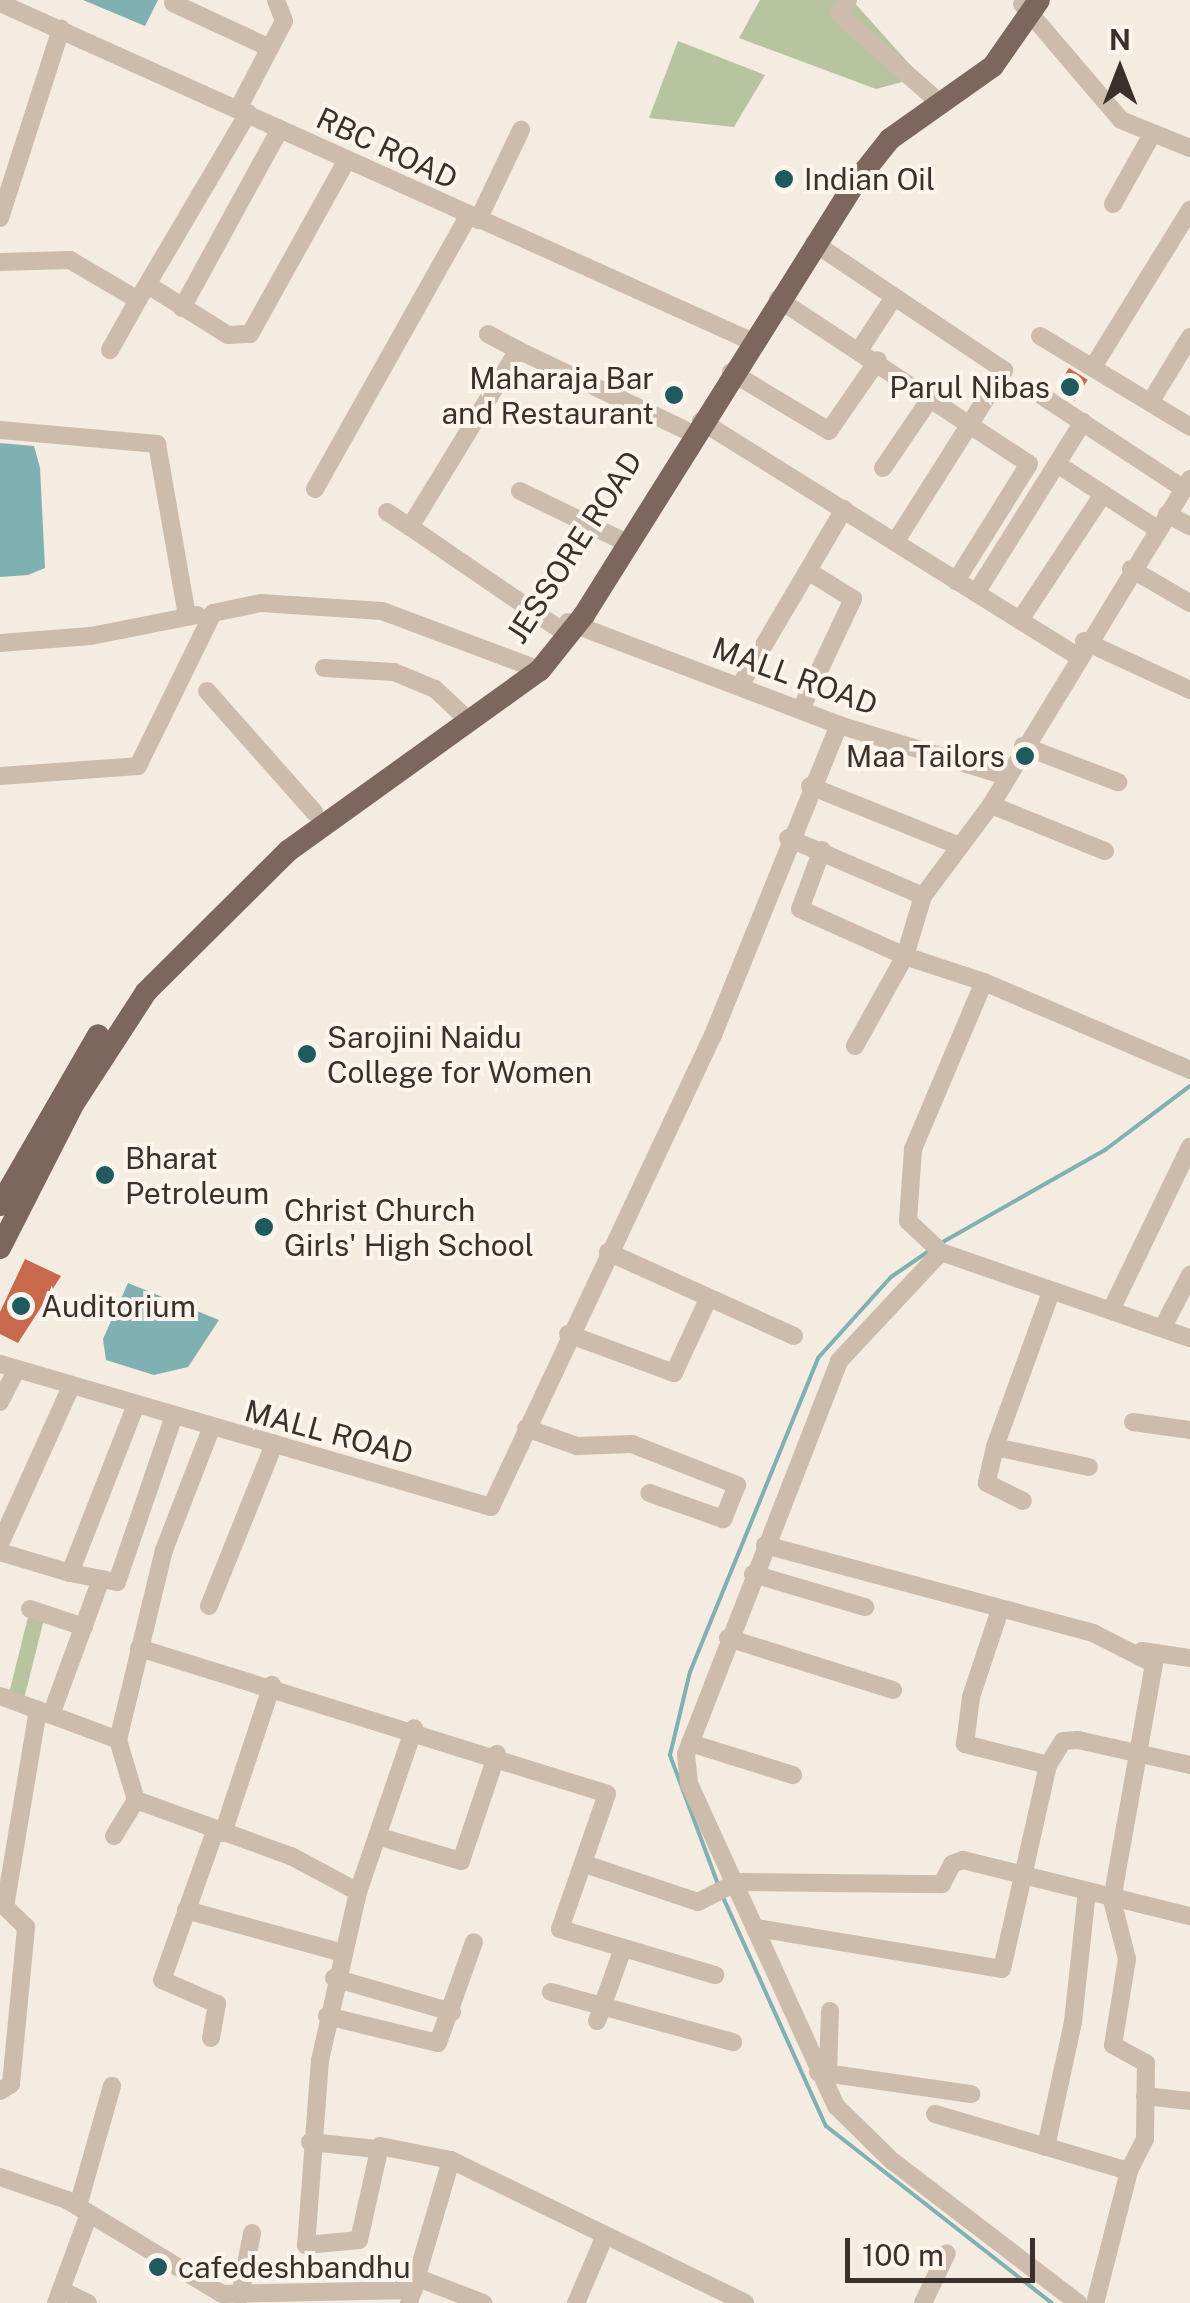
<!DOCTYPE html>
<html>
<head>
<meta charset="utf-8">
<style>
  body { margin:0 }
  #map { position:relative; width:1190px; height:2303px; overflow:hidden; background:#f4ebe1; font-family:"Public Sans",sans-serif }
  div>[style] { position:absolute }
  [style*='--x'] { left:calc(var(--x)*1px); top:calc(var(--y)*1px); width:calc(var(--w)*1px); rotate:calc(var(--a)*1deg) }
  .green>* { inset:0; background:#b8c4a0; transform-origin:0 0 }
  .water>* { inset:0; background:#7fb0b2 }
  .stream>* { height:4px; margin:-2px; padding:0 2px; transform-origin:2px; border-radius:2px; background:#7fb0b2 }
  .building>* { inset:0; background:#c8694b; transform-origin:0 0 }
  .minor>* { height:18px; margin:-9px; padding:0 9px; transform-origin:9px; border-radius:9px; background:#cdbbac }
  .major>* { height:22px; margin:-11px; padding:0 11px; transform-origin:11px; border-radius:11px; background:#7d675c }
  .dots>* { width:28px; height:28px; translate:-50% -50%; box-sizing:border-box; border:5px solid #fbf5ee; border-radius:50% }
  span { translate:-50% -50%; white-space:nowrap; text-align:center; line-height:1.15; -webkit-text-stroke:8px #fbf5ee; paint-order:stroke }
  .street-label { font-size:30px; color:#3b302b }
  .poi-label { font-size:30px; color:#3b302b }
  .left { translate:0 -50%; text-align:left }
  .right { translate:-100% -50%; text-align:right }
  .north { position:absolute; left:1070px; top:20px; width:100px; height:100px; -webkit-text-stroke:8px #fbf5ee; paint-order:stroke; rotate:0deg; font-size:28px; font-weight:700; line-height:40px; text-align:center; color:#3b302b }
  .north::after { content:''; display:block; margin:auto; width:35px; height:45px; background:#3b302b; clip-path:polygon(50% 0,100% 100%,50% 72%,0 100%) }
  .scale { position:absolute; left:845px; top:2238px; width:190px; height:45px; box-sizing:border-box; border:5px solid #3b302b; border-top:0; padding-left:12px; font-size:30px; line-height:35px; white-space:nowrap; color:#3b302b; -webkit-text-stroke:8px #fbf5ee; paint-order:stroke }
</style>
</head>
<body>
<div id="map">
  <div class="green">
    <div style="clip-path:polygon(760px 0,852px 0,921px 77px,876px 89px,739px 38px)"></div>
    <div style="clip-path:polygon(678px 41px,765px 75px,734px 127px,649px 118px)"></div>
    <div style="left:30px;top:1609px;width:16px;height:88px;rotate:14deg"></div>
  </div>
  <div class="water">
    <div style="clip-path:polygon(83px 0,158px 0,145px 26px)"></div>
    <div style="clip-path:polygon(0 443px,34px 446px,40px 468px,45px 568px,28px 575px,0 577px)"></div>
    <div style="clip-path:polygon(128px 1283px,219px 1320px,188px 1367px,154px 1375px,106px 1360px,103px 1339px)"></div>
  </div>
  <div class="stream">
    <div style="--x:941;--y:1243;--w:189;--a:-29.6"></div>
    <div style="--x:1105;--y:1150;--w:106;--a:-37"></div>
    <div style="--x:719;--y:1887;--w:141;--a:-110.4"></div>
    <div style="--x:670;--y:1755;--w:85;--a:-76.5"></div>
    <div style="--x:690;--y:1672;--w:339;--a:-67.8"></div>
    <div style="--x:818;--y:1358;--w:109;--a:-48"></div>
    <div style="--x:891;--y:1277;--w:46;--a:-34.4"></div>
    <div style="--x:722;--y:1895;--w:253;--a:65.8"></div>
    <div style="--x:826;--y:2126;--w:287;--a:38.1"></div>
  </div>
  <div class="building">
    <div style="left:1069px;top:368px;width:22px;height:25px;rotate:32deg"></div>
    <div style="clip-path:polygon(25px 1259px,61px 1276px,18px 1343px,0 1334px,0 1312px)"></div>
  </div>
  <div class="minor">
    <div style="--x:848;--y:0;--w:17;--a:123"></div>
    <div style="--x:839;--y:14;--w:124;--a:41.4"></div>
    <div style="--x:0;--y:3;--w:824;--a:24.23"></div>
    <div style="--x:173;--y:3;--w:107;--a:24.9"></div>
    <div style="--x:1022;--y:4;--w:153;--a:49.5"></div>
    <div style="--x:1121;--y:120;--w:74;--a:22.1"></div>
    <div style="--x:238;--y:109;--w:99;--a:-62.4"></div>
    <div style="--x:284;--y:21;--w:22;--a:-111"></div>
    <div style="--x:1113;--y:204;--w:76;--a:-60.7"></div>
    <div style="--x:0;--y:218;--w:199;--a:-72.1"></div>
    <div style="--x:478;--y:220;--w:100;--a:-64.5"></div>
    <div style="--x:814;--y:243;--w:229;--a:33.8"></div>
    <div style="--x:1004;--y:370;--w:202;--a:122.3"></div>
    <div style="--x:0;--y:262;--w:70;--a:-1.6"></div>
    <div style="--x:70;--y:260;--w:79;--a:30.5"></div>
    <div style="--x:138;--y:300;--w:217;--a:-59.5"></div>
    <div style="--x:148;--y:285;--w:94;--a:32"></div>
    <div style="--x:228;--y:335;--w:22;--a:-3"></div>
    <div style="--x:250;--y:334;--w:199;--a:-60.9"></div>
    <div style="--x:778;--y:299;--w:300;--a:33.3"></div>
    <div style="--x:1029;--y:464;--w:138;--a:122"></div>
    <div style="--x:182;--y:308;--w:204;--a:-61.3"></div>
    <div style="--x:488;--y:334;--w:34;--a:28"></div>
    <div style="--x:1040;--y:336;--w:175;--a:31.2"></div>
    <div style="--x:860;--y:349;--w:62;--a:-56.8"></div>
    <div style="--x:110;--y:350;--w:57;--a:-60.8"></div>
    <div style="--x:1093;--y:367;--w:185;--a:-58.3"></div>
    <div style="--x:731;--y:372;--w:114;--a:31"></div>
    <div style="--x:829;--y:431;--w:86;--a:-55.4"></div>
    <div style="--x:1036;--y:392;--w:177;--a:33.2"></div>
    <div style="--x:1151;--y:401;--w:75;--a:-58.6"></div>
    <div style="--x:701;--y:421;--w:442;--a:32"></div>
    <div style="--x:0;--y:430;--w:158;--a:5.1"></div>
    <div style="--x:157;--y:444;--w:175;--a:80.1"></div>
    <div style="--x:1057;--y:464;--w:119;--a:33"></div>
    <div style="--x:883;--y:468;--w:87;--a:-55.8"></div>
    <div style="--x:315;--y:489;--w:313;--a:-60.7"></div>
    <div style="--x:520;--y:491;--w:110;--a:25.9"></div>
    <div style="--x:387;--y:512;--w:27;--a:33"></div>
    <div style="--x:1167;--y:514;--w:26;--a:28"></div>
    <div style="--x:1131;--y:569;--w:68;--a:30"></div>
    <div style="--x:976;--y:593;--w:202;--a:-58"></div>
    <div style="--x:1020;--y:620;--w:151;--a:-56.6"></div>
    <div style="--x:568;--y:622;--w:290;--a:20.8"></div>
    <div style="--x:839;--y:725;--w:175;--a:17"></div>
    <div style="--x:568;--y:635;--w:191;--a:-145.6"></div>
    <div style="--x:410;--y:527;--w:207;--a:-58.6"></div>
    <div style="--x:518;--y:350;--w:185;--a:25.6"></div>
    <div style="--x:1084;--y:641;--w:117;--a:24.8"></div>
    <div style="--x:0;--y:643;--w:91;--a:-4.4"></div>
    <div style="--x:91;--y:636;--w:108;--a:-11.2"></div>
    <div style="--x:324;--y:668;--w:70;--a:3.3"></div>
    <div style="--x:394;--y:672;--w:44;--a:22.5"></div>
    <div style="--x:435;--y:689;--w:37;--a:43"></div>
    <div style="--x:741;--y:684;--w:203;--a:-59.5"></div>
    <div style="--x:207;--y:691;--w:162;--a:48.5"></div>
    <div style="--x:801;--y:709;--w:122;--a:-64.7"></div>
    <div style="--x:853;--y:599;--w:53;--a:-148.1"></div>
    <div style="--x:1023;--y:746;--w:102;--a:20.8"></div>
    <div style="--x:0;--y:776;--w:138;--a:-4.1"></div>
    <div style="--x:138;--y:766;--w:170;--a:-63.9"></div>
    <div style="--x:213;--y:613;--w:49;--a:-11.8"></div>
    <div style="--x:261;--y:603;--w:121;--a:3.8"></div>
    <div style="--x:382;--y:611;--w:169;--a:20.5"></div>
    <div style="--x:810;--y:786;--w:158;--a:21.9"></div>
    <div style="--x:991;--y:805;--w:123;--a:22"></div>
    <div style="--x:788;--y:838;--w:147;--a:23.2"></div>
    <div style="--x:822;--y:850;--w:63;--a:110.4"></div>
    <div style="--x:800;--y:909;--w:115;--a:24.1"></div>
    <div style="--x:905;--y:956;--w:103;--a:119.1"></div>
    <div style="--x:984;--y:982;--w:224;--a:23.1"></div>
    <div style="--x:608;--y:1252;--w:204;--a:24.3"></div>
    <div style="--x:941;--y:1252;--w:263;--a:19.1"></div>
    <div style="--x:1051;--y:1292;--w:165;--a:109.9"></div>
    <div style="--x:995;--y:1447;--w:96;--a:12"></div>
    <div style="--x:1112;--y:1308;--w:179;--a:-64.2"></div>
    <div style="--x:1163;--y:1327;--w:59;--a:-62.6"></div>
    <div style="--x:568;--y:1334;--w:113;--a:20.2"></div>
    <div style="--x:674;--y:1373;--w:81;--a:-65.3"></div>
    <div style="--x:0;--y:1364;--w:511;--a:16.24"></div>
    <div style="--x:491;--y:1507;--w:522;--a:-64.81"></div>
    <div style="--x:713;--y:1035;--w:335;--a:-67.9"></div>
    <div style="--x:0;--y:1402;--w:35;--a:-63"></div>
    <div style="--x:1133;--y:1422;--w:58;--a:8"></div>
    <div style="--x:526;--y:1428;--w:54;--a:19.4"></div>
    <div style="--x:577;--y:1446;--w:55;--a:-2.1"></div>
    <div style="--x:632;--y:1444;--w:113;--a:21.3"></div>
    <div style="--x:737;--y:1485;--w:37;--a:112"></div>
    <div style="--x:723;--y:1519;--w:78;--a:-160.6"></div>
    <div style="--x:995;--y:1447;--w:37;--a:103"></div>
    <div style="--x:987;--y:1483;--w:40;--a:26.6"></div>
    <div style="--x:0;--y:1544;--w:170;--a:-65.7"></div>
    <div style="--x:765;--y:1545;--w:340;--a:15"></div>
    <div style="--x:1093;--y:1633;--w:68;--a:26.9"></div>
    <div style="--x:1154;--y:1664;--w:240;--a:100.1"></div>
    <div style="--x:1112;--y:1900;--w:61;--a:75.7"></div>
    <div style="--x:1127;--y:1959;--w:87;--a:99.2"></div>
    <div style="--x:1113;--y:2045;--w:38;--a:29"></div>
    <div style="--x:1146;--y:2063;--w:76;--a:90.8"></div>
    <div style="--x:1145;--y:2139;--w:36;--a:117"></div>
    <div style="--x:0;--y:1552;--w:73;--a:16.7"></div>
    <div style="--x:70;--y:1573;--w:178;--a:-68.6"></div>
    <div style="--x:70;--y:1573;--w:48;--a:10.8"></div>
    <div style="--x:117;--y:1582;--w:173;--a:-71.1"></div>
    <div style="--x:753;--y:1574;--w:117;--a:16.4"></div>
    <div style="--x:209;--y:1606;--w:175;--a:-68.1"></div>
    <div style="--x:30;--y:1609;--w:57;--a:18.4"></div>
    <div style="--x:728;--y:1638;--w:173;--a:17.5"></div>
    <div style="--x:139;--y:1648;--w:490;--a:17.3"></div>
    <div style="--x:607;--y:1794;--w:143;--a:109.2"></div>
    <div style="--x:560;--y:1929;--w:162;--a:16.5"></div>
    <div style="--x:1142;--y:1651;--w:49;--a:8.3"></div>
    <div style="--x:0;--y:1696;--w:126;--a:20.4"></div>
    <div style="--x:118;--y:1740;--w:63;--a:73.3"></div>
    <div style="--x:136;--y:1800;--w:165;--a:19.9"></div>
    <div style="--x:291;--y:1856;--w:76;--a:28.2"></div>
    <div style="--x:358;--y:1892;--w:172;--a:102.7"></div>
    <div style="--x:320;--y:2060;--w:186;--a:94.3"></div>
    <div style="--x:306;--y:2245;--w:53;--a:-5.4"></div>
    <div style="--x:359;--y:2240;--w:96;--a:-77.4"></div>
    <div style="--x:380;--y:2146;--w:72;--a:11.2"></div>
    <div style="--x:51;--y:1715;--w:145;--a:-69.8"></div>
    <div style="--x:118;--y:1740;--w:195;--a:-76.4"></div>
    <div style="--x:164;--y:1550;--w:130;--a:-68.8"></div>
    <div style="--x:690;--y:1743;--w:108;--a:17.3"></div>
    <div style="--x:1048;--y:1765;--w:28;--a:-58"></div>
    <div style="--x:1063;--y:1741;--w:15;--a:-4"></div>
    <div style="--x:1078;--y:1740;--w:115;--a:12.6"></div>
    <div style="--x:223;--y:1833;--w:156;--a:-71.7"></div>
    <div style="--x:114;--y:1836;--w:42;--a:-58.6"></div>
    <div style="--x:377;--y:1836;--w:88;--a:16.6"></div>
    <div style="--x:461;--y:1861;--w:113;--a:-71.4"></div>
    <div style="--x:585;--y:1864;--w:119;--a:18.6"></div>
    <div style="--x:698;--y:1902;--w:44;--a:-27.1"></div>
    <div style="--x:737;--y:1882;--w:205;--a:0.6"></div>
    <div style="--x:942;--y:1884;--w:22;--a:-63"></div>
    <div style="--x:952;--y:1864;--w:12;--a:-20"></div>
    <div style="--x:963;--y:1860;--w:234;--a:13.9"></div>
    <div style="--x:358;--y:1892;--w:173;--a:-71.1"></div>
    <div style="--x:186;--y:1910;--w:160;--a:15.3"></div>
    <div style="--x:757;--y:1928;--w:248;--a:9.5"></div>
    <div style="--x:1002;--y:1969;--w:209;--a:-77.3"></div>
    <div style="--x:1048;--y:1765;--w:86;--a:-165.8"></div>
    <div style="--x:965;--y:1744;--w:47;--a:-82.7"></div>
    <div style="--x:971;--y:1697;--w:92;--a:-71.6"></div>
    <div style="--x:334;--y:1978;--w:123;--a:16.1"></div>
    <div style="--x:551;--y:1992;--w:189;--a:15.4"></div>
    <div style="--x:327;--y:2016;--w:114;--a:13.7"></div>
    <div style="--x:438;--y:2043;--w:107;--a:-70.4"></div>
    <div style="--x:597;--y:2021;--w:74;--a:-70.3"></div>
    <div style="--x:211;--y:2038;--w:35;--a:-80"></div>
    <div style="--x:217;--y:2004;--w:60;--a:-156.4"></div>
    <div style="--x:162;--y:1980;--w:158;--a:-70.4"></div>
    <div style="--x:818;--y:2072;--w:155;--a:8.2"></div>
    <div style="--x:828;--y:2073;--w:62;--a:-88.2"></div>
    <div style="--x:0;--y:2091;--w:13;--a:-32"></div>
    <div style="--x:11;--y:2084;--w:158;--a:-84.5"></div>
    <div style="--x:26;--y:1927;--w:29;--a:-136"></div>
    <div style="--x:5;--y:1907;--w:200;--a:-80.5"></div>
    <div style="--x:1145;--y:2096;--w:45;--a:6.3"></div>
    <div style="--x:935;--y:2114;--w:202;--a:16.4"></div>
    <div style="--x:1129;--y:2171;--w:136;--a:104.4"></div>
    <div style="--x:310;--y:2142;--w:67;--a:6"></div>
    <div style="--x:1046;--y:2147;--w:128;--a:-77.8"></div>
    <div style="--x:1073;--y:2022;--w:131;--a:-83.9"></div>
    <div style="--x:0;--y:2177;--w:71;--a:18.9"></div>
    <div style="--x:67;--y:2200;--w:181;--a:31.2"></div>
    <div style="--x:222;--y:2294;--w:192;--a:-1.2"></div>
    <div style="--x:78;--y:2206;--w:125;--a:-74.2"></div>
    <div style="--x:418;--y:2278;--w:70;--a:21"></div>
    <div style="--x:61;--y:2290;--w:30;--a:26"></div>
    <div style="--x:240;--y:2296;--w:64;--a:-79.2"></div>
    <div style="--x:56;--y:2303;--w:95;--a:-69.7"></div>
    <div style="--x:409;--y:2303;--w:149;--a:-73.6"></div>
    <div style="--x:451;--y:2160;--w:327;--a:25.9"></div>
    <div style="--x:576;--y:2303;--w:71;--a:-66.7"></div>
    <div style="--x:923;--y:2303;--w:55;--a:-64.4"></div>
    <div style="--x:1078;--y:2303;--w:234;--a:-142.6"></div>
    <div style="--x:892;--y:2161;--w:78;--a:-135.5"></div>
    <div style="--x:836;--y:2106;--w:355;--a:-114.5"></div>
    <div style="--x:689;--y:1783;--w:29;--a:-96"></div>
    <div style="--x:686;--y:1754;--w:422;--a:-68.7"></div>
    <div style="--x:839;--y:1361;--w:149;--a:-46.9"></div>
    <div style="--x:941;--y:1252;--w:45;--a:-136.8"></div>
    <div style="--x:908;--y:1221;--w:72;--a:-86"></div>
    <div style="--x:913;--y:1149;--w:181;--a:-67"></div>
    <div style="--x:984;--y:982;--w:83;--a:-161.8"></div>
    <div style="--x:905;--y:956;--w:63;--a:-73.3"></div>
    <div style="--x:923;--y:896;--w:114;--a:-53.2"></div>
    <div style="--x:991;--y:805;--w:382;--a:-58.6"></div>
  </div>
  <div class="major">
    <div style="--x:0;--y:1205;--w:196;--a:-60"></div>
    <div style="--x:0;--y:1248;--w:163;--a:-63"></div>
    <div style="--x:74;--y:1103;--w:132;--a:-57"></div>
    <div style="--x:146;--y:992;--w:200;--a:-44.8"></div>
    <div style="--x:288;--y:851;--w:310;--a:-35.7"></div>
    <div style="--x:540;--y:670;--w:70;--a:-51.3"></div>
    <div style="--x:584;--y:615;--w:510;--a:-57.9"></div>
    <div style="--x:855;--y:183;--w:56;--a:-51.5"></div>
    <div style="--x:890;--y:139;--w:126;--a:-35.3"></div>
    <div style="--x:993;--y:66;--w:80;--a:-55.1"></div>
  </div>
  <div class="dots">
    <div style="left:784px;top:179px;background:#1f5a5e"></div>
    <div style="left:1070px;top:387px;background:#1f5a5e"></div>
    <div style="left:674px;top:395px;background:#1f5a5e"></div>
    <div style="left:1025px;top:756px;background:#1f5a5e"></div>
    <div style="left:307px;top:1054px;background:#1f5a5e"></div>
    <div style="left:105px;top:1175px;background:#1f5a5e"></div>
    <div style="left:264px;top:1227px;background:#1f5a5e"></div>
    <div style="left:21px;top:1306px;background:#1f5a5e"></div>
    <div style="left:158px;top:2267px;background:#1f5a5e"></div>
  </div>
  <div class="street-label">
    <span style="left:387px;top:148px;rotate:25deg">RBC ROAD</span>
    <span style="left:574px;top:547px;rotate:-57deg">JESSORE ROAD</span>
    <span style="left:795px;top:676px;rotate:20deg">MALL ROAD</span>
    <span style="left:329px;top:1432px;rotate:15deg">MALL ROAD</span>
  </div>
  <div class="poi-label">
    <span class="left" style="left:804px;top:179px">Indian Oil</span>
    <span class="right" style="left:654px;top:395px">Maharaja Bar<br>and Restaurant</span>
    <span class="right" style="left:1050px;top:387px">Parul Nibas</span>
    <span class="right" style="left:1005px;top:756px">Maa Tailors</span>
    <span class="left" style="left:327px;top:1054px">Sarojini Naidu<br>College for Women</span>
    <span class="left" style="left:125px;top:1175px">Bharat<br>Petroleum</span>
    <span class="left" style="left:284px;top:1227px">Christ Church<br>Girls' High School</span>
    <span class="left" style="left:41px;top:1306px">Auditorium</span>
    <span class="left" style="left:178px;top:2267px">cafedeshbandhu</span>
  </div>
  <div class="north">N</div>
  <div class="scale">100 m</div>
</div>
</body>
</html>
